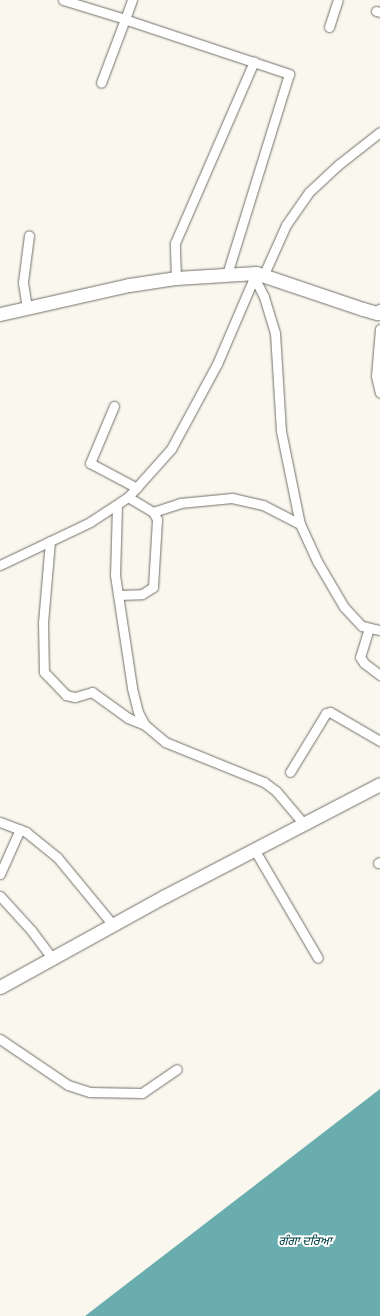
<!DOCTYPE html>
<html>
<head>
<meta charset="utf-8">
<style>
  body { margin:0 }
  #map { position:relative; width:380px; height:1316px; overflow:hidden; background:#faf7ee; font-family:"PT Serif","Noto Sans Gurmukhi",serif }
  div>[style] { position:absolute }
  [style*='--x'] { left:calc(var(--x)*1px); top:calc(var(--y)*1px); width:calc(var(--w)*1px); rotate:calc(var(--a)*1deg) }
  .water>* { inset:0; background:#6aadaf }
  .roads { filter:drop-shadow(0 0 1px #727068) drop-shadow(0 0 1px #727068) }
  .street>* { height:9px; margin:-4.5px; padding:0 4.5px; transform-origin:4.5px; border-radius:4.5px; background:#fff }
  .secondary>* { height:13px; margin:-6.5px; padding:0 6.5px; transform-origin:6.5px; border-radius:6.5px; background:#fff }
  span { translate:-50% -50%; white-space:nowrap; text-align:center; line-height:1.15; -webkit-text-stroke:4px #fff; paint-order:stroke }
  .water-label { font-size:12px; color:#004143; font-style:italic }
</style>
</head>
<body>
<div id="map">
  <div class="water">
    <div style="clip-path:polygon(380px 1089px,380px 1316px,85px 1316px)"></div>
  </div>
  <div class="roads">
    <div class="street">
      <div style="--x:63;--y:0;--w:65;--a:17"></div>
      <div style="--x:125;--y:19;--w:68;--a:110.6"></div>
      <div style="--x:132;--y:0;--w:20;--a:110"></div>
      <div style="--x:125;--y:19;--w:5;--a:22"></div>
      <div style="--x:130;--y:21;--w:168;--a:18.4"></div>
      <div style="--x:289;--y:74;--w:209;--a:107.2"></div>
      <div style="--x:376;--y:11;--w:4;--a:14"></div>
      <div style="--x:329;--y:27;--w:28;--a:-72"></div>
      <div style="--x:264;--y:274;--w:54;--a:-65.8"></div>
      <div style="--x:286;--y:225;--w:40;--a:-55.1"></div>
      <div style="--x:309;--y:192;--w:40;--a:-43"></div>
      <div style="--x:338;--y:165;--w:53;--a:-38.2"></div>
      <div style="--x:254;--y:277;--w:22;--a:63"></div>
      <div style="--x:264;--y:297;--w:38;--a:73"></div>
      <div style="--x:275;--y:333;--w:98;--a:86.5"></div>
      <div style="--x:281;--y:431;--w:95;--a:78.5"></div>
      <div style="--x:300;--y:524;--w:41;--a:65.3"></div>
      <div style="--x:317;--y:561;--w:53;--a:59.6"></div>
      <div style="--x:344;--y:607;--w:26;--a:47"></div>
      <div style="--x:362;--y:626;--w:18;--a:13"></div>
      <div style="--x:176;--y:278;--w:35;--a:-92"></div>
      <div style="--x:175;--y:243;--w:198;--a:-66.5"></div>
      <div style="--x:27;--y:308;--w:26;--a:-99"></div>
      <div style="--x:23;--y:282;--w:47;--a:-82.7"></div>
      <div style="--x:380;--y:329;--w:47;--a:94.9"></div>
      <div style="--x:376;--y:376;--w:17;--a:77"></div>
      <div style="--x:114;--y:406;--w:62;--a:112.8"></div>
      <div style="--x:90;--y:463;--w:53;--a:28"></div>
      <div style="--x:117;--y:505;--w:70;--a:91.6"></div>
      <div style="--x:115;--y:575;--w:114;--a:81.4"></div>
      <div style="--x:132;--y:688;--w:25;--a:76"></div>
      <div style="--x:138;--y:712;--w:15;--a:62"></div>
      <div style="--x:145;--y:725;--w:26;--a:40"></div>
      <div style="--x:165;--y:742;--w:107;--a:22"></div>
      <div style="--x:264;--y:782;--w:15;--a:37"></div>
      <div style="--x:276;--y:791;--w:43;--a:49.7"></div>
      <div style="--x:153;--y:512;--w:28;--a:-18"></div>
      <div style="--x:180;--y:503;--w:52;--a:-5.5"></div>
      <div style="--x:232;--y:498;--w:32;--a:13"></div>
      <div style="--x:263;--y:505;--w:42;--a:27.2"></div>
      <div style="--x:50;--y:541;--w:81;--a:94.9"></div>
      <div style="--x:43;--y:622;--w:50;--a:88.9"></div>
      <div style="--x:44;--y:672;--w:32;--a:46"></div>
      <div style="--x:66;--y:695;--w:9;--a:13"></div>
      <div style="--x:75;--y:697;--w:18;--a:-16"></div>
      <div style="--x:92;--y:692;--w:44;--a:35.8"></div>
      <div style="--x:128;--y:718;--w:18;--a:22"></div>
      <div style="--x:0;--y:565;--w:100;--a:-25.5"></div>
      <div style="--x:90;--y:522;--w:45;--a:-33.3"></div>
      <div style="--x:128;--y:497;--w:64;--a:-48.1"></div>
      <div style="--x:171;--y:449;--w:97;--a:-61.6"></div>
      <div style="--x:217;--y:364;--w:99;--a:-66.8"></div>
      <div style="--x:118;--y:595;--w:24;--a:-2"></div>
      <div style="--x:142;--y:594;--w:13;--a:-32"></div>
      <div style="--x:153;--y:587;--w:68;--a:-86.6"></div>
      <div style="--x:157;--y:519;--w:8;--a:-120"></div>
      <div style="--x:153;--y:512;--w:29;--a:-149"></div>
      <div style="--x:369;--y:628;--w:30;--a:107"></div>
      <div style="--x:360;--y:657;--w:7;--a:56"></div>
      <div style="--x:364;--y:663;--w:20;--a:37"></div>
      <div style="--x:290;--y:772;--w:69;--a:-58.6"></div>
      <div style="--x:326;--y:713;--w:4;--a:-14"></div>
      <div style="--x:330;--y:712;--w:58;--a:30.1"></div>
      <div style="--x:0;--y:822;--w:28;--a:21"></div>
      <div style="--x:26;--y:832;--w:40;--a:39"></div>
      <div style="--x:57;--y:857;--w:88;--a:50.5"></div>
      <div style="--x:254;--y:849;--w:126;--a:59.6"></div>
      <div style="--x:378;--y:863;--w:2;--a:-27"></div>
      <div style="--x:0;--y:874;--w:49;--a:-66"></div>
      <div style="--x:0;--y:896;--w:46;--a:47.6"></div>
      <div style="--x:31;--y:930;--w:35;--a:53"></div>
      <div style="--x:0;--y:1039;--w:82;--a:34.1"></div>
      <div style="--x:68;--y:1085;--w:23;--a:18"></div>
      <div style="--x:90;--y:1092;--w:52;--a:1.1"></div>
      <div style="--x:142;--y:1093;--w:42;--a:-34.4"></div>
    </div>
    <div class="secondary">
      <div style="--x:0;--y:314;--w:132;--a:-12.7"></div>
      <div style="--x:129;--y:285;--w:48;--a:-8.5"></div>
      <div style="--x:176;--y:278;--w:80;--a:-3.6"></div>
      <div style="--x:256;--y:273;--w:113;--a:18.6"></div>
      <div style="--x:363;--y:309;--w:15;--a:16"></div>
      <div style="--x:377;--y:313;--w:4;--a:-34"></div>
      <div style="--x:0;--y:987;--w:188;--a:-28.9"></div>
      <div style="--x:165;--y:896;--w:242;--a:-27.5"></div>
    </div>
  </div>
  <div class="water-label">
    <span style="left:305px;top:1241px">ਗੰਗਾ ਦਰਿਆ</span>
  </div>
</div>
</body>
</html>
